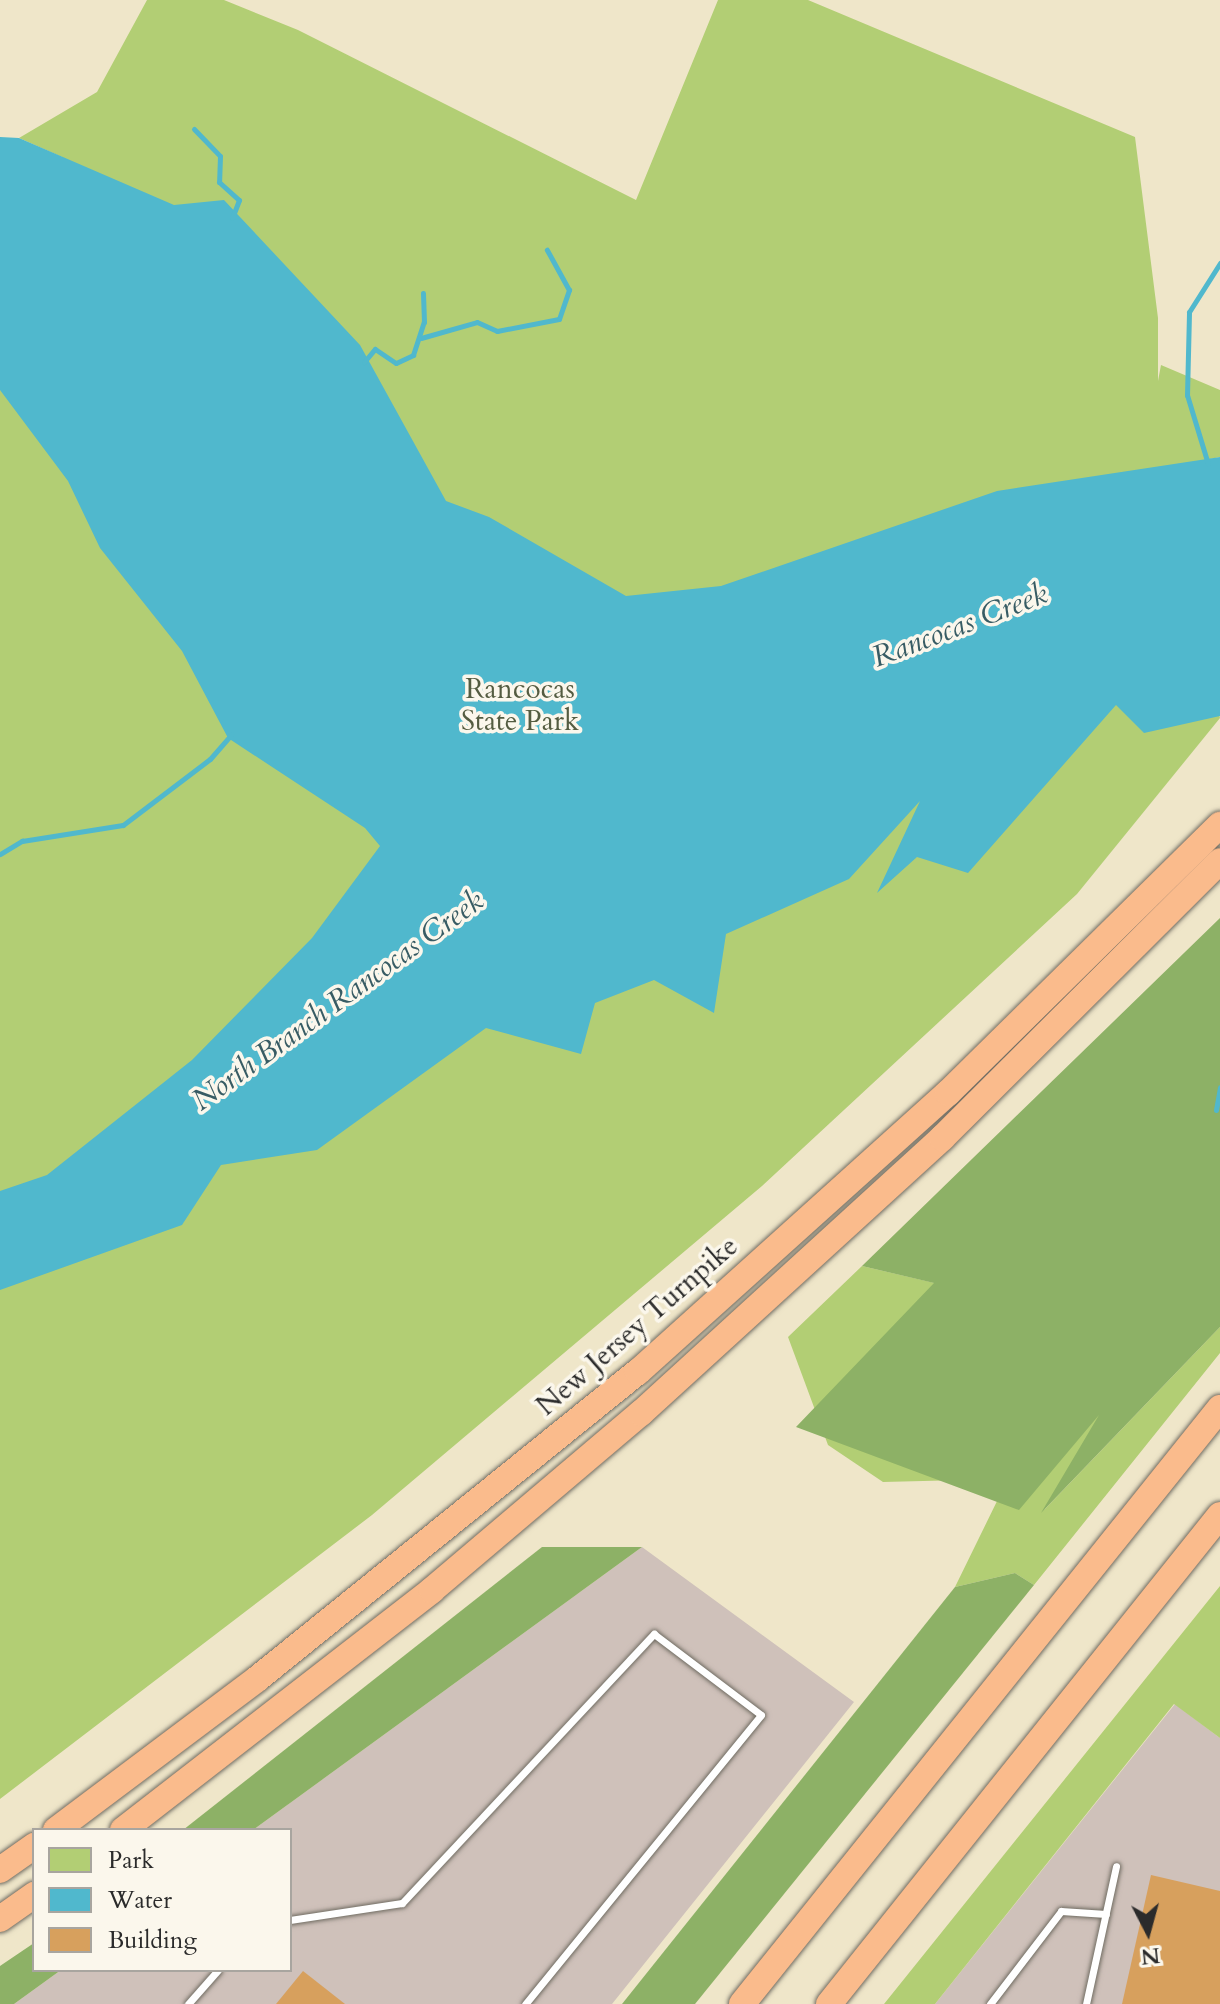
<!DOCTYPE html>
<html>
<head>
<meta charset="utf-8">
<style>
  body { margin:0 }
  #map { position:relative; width:1220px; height:2004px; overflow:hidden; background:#efe6c9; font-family:Cardo,serif }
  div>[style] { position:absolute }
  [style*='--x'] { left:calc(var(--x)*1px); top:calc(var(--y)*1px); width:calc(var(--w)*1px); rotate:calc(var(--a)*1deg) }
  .industrial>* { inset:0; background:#cfc1ba }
  .green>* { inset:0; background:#b2ce74 }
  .forest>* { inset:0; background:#8db166 }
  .water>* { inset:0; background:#50b8cd }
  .stream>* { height:5px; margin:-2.5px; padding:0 2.5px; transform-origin:2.5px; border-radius:2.5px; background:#50b8cd }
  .building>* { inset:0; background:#d7a05d }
  .roads { filter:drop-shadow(0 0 2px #706c62) drop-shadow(0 0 2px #706c62) }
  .service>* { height:7px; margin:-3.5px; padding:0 3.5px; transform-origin:3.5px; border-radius:3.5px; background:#fff }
  .motorway>* { height:26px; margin:-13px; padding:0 13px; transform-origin:13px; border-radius:13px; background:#fabb8c }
  span { translate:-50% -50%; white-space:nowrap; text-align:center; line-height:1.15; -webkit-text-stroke:7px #fbf7ec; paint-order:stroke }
  .park-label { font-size:28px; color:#545c41 }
  .street-label { font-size:28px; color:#2b2b2b }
  .water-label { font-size:30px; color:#385c64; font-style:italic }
  .legend { position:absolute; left:32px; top:1828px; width:260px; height:144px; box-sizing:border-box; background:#fbf7ec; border:2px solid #a8a59f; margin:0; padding:10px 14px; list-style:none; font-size:24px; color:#2b2b2b }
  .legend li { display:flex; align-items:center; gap:16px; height:40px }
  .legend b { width:40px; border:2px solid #a8a59f }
  .north { position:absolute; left:1108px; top:1892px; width:80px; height:80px; -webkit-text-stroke:6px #fbf7ec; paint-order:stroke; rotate:174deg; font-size:22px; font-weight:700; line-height:32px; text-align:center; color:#2b2b2b }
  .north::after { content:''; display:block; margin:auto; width:28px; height:36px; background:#2b2b2b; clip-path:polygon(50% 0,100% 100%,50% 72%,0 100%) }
</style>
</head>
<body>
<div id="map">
  <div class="industrial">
    <div style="clip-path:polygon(642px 1547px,854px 1702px,612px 2004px,14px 2004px,61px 1970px,290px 1970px,290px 1830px,253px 1830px)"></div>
    <div style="clip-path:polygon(1175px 1704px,1220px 1738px,1220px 2004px,935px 2004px)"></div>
  </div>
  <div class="green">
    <div style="clip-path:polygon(147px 0,224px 0,298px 30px,636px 200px,718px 0,808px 0,1135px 137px,1158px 318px,1158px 381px,1161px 365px,1220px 390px,1220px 457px,1166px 468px,1220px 718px,1077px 894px,762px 1186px,372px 1515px,0 1799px,0 378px,62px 157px,19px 138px,97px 92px)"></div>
    <div style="clip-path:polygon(862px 1266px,1093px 1320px,1109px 1400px,1044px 1510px,1220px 1327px,1220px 1353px,1034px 1585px,1015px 1573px,955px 1587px,1024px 1446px,963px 1480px,883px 1482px,828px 1445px,788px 1337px)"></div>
    <div style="clip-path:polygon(1220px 1586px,1220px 1738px,1174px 1704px,935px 2004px,884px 2004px)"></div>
  </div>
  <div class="forest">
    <div style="clip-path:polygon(1220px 918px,1220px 1327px,1041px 1513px,1099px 1415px,1019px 1510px,796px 1427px,934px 1283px,862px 1266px)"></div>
    <div style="clip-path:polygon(542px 1547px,642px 1547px,253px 1830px,183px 1830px)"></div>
    <div style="clip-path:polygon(1015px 1573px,1034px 1585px,695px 2004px,622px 2004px,955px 1587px)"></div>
    <div style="clip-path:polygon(34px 1943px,34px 1970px,61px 1970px,14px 2004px,0 2004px,0 1966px)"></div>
  </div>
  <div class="water">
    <div style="clip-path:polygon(0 137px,19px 138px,174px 205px,224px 200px,360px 345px,446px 501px,489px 517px,626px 596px,721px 586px,997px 491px,1220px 457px,1220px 716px,1144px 733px,1116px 705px,968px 873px,917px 857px,877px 893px,920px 801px,849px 879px,726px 934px,714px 1013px,654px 980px,595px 1003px,581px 1054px,486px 1028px,317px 1150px,221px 1165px,182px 1225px,0 1290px,0 1191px,47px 1175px,192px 1060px,312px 938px,380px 846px,365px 828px,228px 738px,182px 651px,100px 548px,68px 481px,0 390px)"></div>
  </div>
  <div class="stream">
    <div style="--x:194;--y:129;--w:37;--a:46"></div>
    <div style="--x:220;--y:156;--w:26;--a:92"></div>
    <div style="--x:219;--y:182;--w:27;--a:42"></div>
    <div style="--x:239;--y:200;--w:19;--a:111"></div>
    <div style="--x:421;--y:338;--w:58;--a:-15.9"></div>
    <div style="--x:477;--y:322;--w:22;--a:24"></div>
    <div style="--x:497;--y:331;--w:63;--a:-11"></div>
    <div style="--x:559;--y:319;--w:31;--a:-71"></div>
    <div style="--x:569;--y:290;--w:46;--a:-118.8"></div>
    <div style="--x:364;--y:362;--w:17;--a:-50"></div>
    <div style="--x:375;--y:349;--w:25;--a:34"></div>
    <div style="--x:396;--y:363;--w:19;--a:-25"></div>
    <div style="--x:413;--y:355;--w:35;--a:-72"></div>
    <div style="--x:424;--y:322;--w:29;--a:-92"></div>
    <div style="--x:1208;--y:464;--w:72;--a:-106.9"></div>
    <div style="--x:1187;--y:395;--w:83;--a:-88.6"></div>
    <div style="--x:1189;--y:312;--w:58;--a:-57.7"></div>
    <div style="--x:0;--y:854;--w:26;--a:-31"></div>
    <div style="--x:22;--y:841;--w:102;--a:-9"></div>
    <div style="--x:123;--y:825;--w:109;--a:-37.2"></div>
    <div style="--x:210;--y:759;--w:33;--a:-49"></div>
    <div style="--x:1216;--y:1110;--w:23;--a:-80"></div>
  </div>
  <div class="building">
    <div style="clip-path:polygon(1151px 1875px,1220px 1891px,1220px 2004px,1122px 2004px)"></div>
    <div style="clip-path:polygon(303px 1971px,345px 2004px,276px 2004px)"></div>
  </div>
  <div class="roads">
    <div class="service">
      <div style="--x:290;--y:1920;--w:113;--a:-8.6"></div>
      <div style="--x:402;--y:1903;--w:369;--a:-46.9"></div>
      <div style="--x:654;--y:1634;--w:134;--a:37.1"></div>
      <div style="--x:761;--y:1715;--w:373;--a:129.2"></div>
      <div style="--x:188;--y:2004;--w:45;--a:-48.6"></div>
      <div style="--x:990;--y:2004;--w:117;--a:-52.6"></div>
      <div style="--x:1061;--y:1911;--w:45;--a:3.8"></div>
      <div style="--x:1086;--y:2004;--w:141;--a:-77.7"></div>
    </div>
    <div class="motorway">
      <div style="--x:56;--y:1830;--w:251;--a:-36.9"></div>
      <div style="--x:257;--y:1679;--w:489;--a:-38.9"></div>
      <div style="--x:638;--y:1372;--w:417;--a:-42"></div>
      <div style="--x:948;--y:1093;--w:382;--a:-44.6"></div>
      <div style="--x:123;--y:1830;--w:391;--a:-37.8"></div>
      <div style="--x:432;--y:1590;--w:274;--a:-40.3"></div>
      <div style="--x:641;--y:1413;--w:408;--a:-42.4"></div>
      <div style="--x:942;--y:1138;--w:392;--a:-44.9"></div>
      <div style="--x:0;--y:1870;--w:42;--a:-35.2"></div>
      <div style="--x:0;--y:1919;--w:42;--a:-35.2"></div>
      <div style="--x:742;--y:2004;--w:764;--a:-51.27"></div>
      <div style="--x:829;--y:2004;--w:626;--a:-51.35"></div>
    </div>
  </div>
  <div class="park-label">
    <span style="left:520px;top:705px">Rancocas<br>State Park</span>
  </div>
  <div class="street-label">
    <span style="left:637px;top:1326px;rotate:-41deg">New Jersey Turnpike</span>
  </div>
  <div class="water-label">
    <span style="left:960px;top:626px;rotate:-21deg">Rancocas Creek</span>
    <span style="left:338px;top:1001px;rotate:-36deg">North Branch Rancocas Creek</span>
  </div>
  <ul class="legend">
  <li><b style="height:22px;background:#b2ce74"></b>Park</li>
  <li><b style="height:22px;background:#50b8cd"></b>Water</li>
  <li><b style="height:22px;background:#d7a05d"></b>Building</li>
  </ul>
  <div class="north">N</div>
</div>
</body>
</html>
